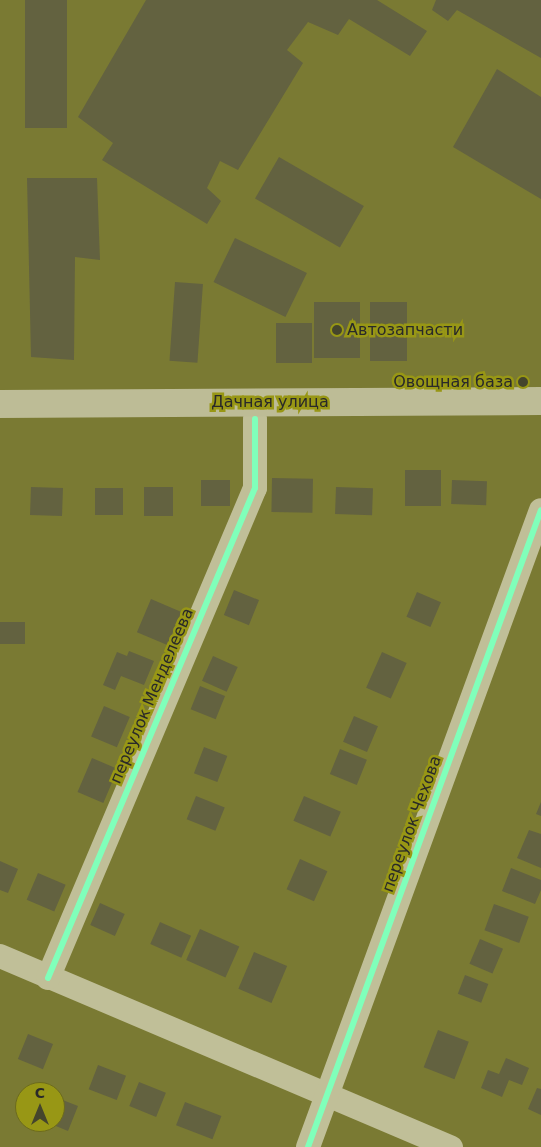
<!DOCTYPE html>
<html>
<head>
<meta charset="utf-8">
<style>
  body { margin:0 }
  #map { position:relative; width:541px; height:1147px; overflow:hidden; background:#7a7a33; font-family:"DejaVu Sans",sans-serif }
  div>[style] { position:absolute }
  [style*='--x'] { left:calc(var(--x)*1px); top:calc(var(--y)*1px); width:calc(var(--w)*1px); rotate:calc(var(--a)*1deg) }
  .building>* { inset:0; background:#636240; transform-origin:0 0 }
  .minor>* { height:24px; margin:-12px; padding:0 12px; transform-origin:12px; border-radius:12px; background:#c0bf98 }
  .primary>* { height:28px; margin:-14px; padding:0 14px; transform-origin:14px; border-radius:14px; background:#bdbc96 }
  .cycleway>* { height:6px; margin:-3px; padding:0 3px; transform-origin:3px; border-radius:3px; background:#80ffba }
  .dots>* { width:14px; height:14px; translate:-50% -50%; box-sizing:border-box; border:2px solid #989715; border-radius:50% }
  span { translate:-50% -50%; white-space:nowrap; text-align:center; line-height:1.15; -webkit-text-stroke:5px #989715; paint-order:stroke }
  .poi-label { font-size:16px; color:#292929 }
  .left { translate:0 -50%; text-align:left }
  .right { translate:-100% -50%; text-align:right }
  .street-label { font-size:16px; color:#292929 }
  .north { position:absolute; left:15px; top:1082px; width:50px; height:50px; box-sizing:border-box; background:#989715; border:1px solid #6c6b1d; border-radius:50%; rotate:0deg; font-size:14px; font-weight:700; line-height:20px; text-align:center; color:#292929 }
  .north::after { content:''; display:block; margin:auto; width:18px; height:22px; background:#45452c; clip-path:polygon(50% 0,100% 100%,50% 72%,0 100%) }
</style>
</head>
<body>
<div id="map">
  <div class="building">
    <div style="left:25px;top:0;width:42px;height:128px"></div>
    <div style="clip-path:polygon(146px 0,377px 0,427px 31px,410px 56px,349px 19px,338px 35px,308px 22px,287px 50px,303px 63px,238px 170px,220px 161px,207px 188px,221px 201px,207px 224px,102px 160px,113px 143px,78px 117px)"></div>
    <div style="clip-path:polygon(436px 0,541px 0,541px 58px,457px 10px,448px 21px,432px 10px)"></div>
    <div style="clip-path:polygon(497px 69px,541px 97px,541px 199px,453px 147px)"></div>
    <div style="left:279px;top:157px;width:98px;height:48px;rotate:30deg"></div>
    <div style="clip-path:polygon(27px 178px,97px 178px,100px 260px,75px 257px,74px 360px,31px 357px)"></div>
    <div style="left:235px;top:238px;width:80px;height:49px;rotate:26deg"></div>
    <div style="left:175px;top:282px;width:28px;height:79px;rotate:4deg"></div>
    <div style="left:314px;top:302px;width:46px;height:56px"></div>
    <div style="left:370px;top:302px;width:37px;height:59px"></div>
    <div style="left:276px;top:323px;width:36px;height:40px"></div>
    <div style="left:405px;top:470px;width:36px;height:36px"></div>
    <div style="left:272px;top:478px;width:41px;height:34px;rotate:1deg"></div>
    <div style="left:201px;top:480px;width:29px;height:26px"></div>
    <div style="left:452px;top:480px;width:35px;height:24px;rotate:2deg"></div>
    <div style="left:31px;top:487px;width:32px;height:28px;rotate:2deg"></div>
    <div style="left:144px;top:487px;width:29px;height:29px"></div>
    <div style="left:336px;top:487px;width:37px;height:27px;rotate:2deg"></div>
    <div style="left:95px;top:488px;width:28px;height:27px"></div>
    <div style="left:234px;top:590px;width:27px;height:27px;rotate:22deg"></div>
    <div style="left:417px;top:592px;width:26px;height:27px;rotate:23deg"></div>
    <div style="left:151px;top:599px;width:33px;height:36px;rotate:23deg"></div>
    <div style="left:0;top:622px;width:25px;height:22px"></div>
    <div style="clip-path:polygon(129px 651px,154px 661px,144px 685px,121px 676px,115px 690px,103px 685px,117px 652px,127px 656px)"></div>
    <div style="left:382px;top:652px;width:27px;height:39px;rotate:24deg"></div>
    <div style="left:213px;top:656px;width:27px;height:27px;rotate:24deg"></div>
    <div style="left:200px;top:686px;width:27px;height:25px;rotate:22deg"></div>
    <div style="left:104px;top:706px;width:28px;height:33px;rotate:23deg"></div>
    <div style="left:354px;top:716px;width:26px;height:28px;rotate:23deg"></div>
    <div style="left:204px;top:747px;width:25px;height:28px;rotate:21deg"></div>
    <div style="left:340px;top:749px;width:29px;height:27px;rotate:22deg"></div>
    <div style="left:92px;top:758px;width:28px;height:37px;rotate:23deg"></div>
    <div style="left:196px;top:796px;width:31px;height:25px;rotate:22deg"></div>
    <div style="left:304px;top:796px;width:40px;height:27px;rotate:23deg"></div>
    <div style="clip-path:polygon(541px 802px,541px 816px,536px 814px)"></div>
    <div style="clip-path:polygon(529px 830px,541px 834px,541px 868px,517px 858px)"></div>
    <div style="left:300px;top:859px;width:30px;height:33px;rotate:24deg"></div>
    <div style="clip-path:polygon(0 861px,18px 869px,8px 893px,0 890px)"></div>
    <div style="clip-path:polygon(511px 868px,541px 880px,541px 890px,535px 904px,502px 891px)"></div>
    <div style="left:38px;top:873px;width:30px;height:29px;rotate:23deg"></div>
    <div style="left:100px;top:903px;width:27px;height:24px;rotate:24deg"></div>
    <div style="left:494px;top:904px;width:37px;height:28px;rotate:20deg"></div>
    <div style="left:160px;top:922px;width:34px;height:24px;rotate:24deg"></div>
    <div style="left:200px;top:929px;width:43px;height:34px;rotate:24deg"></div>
    <div style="left:480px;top:939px;width:25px;height:27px;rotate:23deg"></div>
    <div style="left:254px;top:952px;width:36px;height:40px;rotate:23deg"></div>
    <div style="left:465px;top:975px;width:25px;height:20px;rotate:21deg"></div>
    <div style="left:438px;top:1030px;width:33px;height:40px;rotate:21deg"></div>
    <div style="left:28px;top:1034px;width:27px;height:27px;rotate:22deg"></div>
    <div style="clip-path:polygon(506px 1058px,529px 1068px,522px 1085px,509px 1080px,502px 1097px,481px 1088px,488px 1070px,499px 1074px)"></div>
    <div style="left:98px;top:1065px;width:30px;height:26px;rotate:21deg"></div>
    <div style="left:139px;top:1082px;width:29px;height:26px;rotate:22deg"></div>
    <div style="clip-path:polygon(537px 1088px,541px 1089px,541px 1115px,528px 1109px)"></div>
    <div style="clip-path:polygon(55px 1097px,78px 1106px,68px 1131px,46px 1122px,55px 1122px)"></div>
    <div style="left:185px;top:1102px;width:39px;height:25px;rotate:21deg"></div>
  </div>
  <div class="minor">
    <div style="--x:0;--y:956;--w:490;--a:23"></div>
    <div style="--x:48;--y:978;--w:532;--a:-67.1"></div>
    <div style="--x:255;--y:488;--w:69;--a:-90"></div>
    <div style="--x:308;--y:1147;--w:678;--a:-69.91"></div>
  </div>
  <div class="primary">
    <div style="--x:0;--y:404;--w:541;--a:-0.32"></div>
  </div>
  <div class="cycleway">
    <div style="--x:48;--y:978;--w:532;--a:-67.1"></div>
    <div style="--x:255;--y:488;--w:69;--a:-90"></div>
    <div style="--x:308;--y:1147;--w:678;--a:-69.91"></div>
  </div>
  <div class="dots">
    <div style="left:337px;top:330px;background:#45452c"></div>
    <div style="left:523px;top:382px;background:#45452c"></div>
  </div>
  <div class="poi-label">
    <span class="left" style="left:347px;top:330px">Автозапчасти</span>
    <span class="right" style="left:513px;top:382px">Овощная база</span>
  </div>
  <div class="street-label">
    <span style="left:270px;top:402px">Дачная улица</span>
    <span style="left:152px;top:696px;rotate:-67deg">переулок Менделеева</span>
    <span style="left:412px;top:824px;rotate:-70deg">переулок Чехова</span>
  </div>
  <div class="north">С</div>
</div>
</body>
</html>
